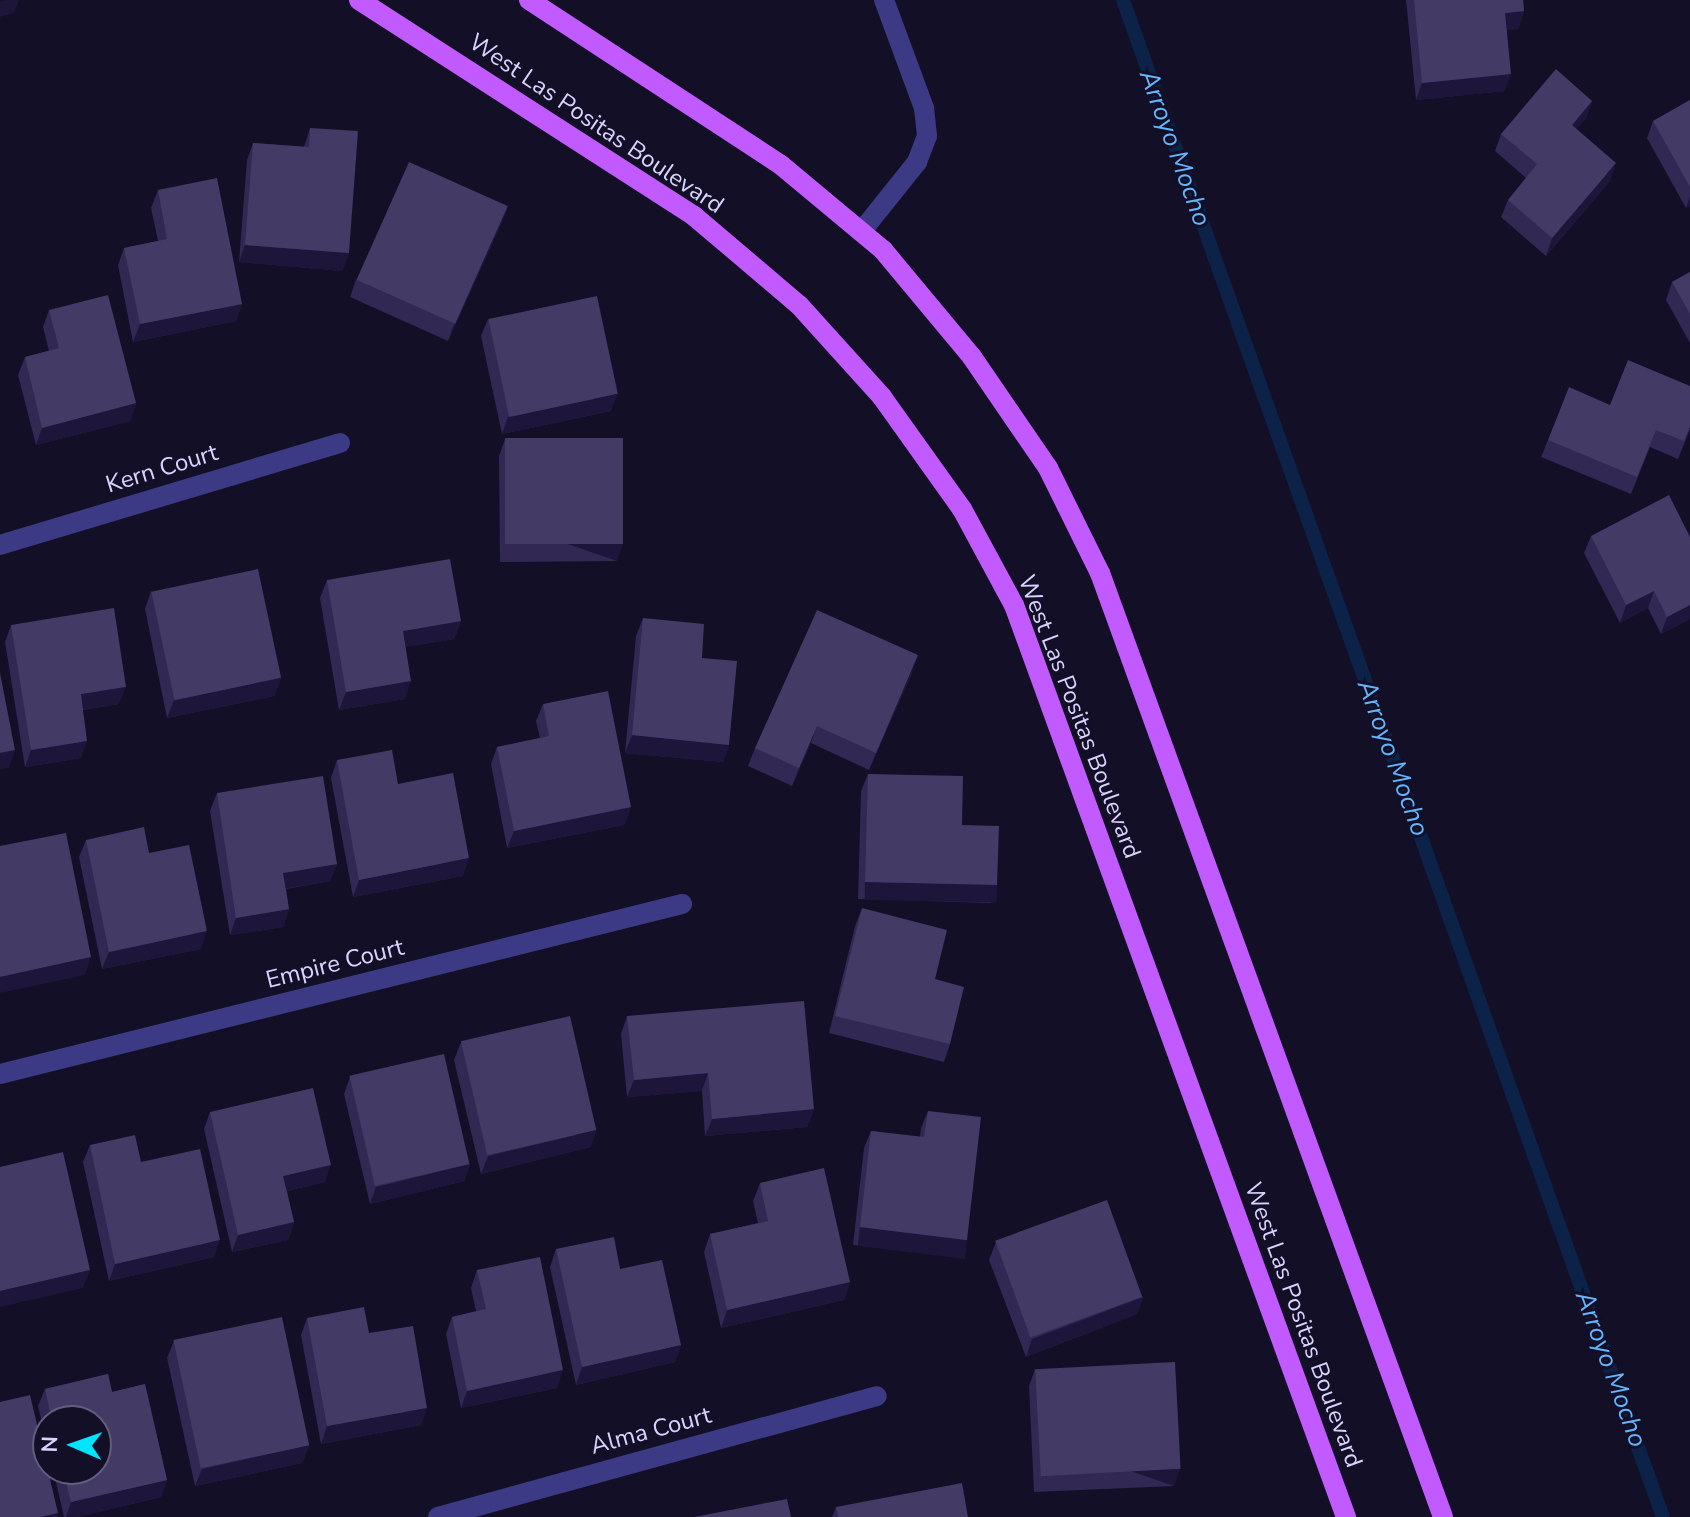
<!DOCTYPE html>
<html>
<head>
<meta charset="utf-8">
<style>
  body { margin:0 }
  #map { position:relative; width:1690px; height:1517px; overflow:hidden; background:#130f26; font-family:"Nunito Sans",sans-serif }
  div>[style] { position:absolute }
  [style*='--x'] { left:calc(var(--x)*1px); top:calc(var(--y)*1px); width:calc(var(--w)*1px); rotate:calc(var(--a)*1deg) }
  .stream>* { height:14px; margin:-7px; padding:0 7px; transform-origin:7px; border-radius:7px; background:#0c2248 }
  .minor>* { height:20px; margin:-10px; padding:0 10px; transform-origin:10px; border-radius:10px; background:#3d3a85 }
  .major>* { height:20px; margin:-10px; padding:0 10px; transform-origin:10px; border-radius:10px; background:#c25bff }
  .wall>* { inset:0; background:#312854 }
  .shaded-wall>* { inset:0; background:#1d163a; transform-origin:0 0 }
  .building>* { inset:0; background:#433a66; transform-origin:0 0 }
  span { translate:-50% -50%; white-space:nowrap; text-align:center; line-height:1.15; -webkit-text-stroke:6px #130f26; paint-order:stroke }
  .street-label { font-size:24px; color:#d9d4ff }
  .water-label { font-size:26px; color:#62b6ff; font-style:italic }
  .north { position:absolute; left:32px; top:1405px; width:80px; height:80px; box-sizing:border-box; background:#130f26; border:2px solid #625e7d; border-radius:50%; rotate:272deg; font-size:22px; font-weight:700; line-height:32px; text-align:center; color:#d9d4ff }
  .north::after { content:''; display:block; margin:auto; width:28px; height:36px; background:#00e5ff; clip-path:polygon(50% 0,100% 100%,50% 72%,0 100%) }
</style>
</head>
<body>
<div id="map">
  <div class="stream">
    <div style="--x:1123;--y:0;--w:1610;--a:70.41"></div>
  </div>
  <div class="minor">
    <div style="--x:861;--y:232;--w:90;--a:-51.3"></div>
    <div style="--x:917;--y:162;--w:28;--a:-69"></div>
    <div style="--x:927;--y:136;--w:28;--a:-96"></div>
    <div style="--x:924;--y:108;--w:115;--a:-110.3"></div>
    <div style="--x:0;--y:545;--w:355;--a:-16.7"></div>
    <div style="--x:0;--y:1074;--w:703;--a:-14"></div>
    <div style="--x:438;--y:1517;--w:455;--a:-15.4"></div>
  </div>
  <div class="major">
    <div style="--x:359;--y:0;--w:399;--a:32.8"></div>
    <div style="--x:694;--y:216;--w:138;--a:40.3"></div>
    <div style="--x:799;--y:305;--w:124;--a:47.9"></div>
    <div style="--x:882;--y:397;--w:138;--a:54.5"></div>
    <div style="--x:962;--y:509;--w:109;--a:61.6"></div>
    <div style="--x:1014;--y:605;--w:971;--a:70"></div>
    <div style="--x:529;--y:0;--w:301;--a:33.2"></div>
    <div style="--x:781;--y:165;--w:133;--a:39.8"></div>
    <div style="--x:883;--y:250;--w:139;--a:50.2"></div>
    <div style="--x:972;--y:357;--w:135;--a:55.6"></div>
    <div style="--x:1048;--y:468;--w:117;--a:63.7"></div>
    <div style="--x:1100;--y:573;--w:1004;--a:70.03"></div>
  </div>
  <div class="wall">
    <div style="clip-path:polygon(1406px 0,1523px 0,1524px 11px,1518px 29px,1507px 30px,1505px 91px,1416px 100px)"></div>
    <div style="clip-path:polygon(1690px 100px,1690px 206px,1686px 208px,1647px 138px,1653px 121px)"></div>
    <div style="clip-path:polygon(1592px 101px,1586px 118px,1576px 129px,1610px 181px,1546px 256px,1501px 217px,1508px 200px,1526px 178px,1495px 151px,1501px 134px)"></div>
    <div style="clip-path:polygon(310px 128px,349px 253px,342px 271px,239px 262px,247px 160px,253px 143px,304px 147px)"></div>
    <div style="clip-path:polygon(158px 190px,242px 304px,236px 321px,133px 342px,118px 265px,124px 248px,158px 241px,151px 208px)"></div>
    <div style="clip-path:polygon(508px 206px,501px 224px,448px 341px,350px 297px,356px 280px)"></div>
    <div style="clip-path:polygon(1690px 272px,1690px 343px,1666px 300px,1672px 282px)"></div>
    <div style="clip-path:polygon(49px 310px,136px 403px,130px 421px,36px 445px,18px 375px,25px 357px,49px 351px,43px 327px)"></div>
    <div style="clip-path:polygon(488px 319px,611px 411px,502px 434px,481px 336px)"></div>
    <div style="clip-path:polygon(1610px 405px,1690px 429px,1678px 459px,1650px 447px,1631px 494px,1541px 457px,1548px 440px)"></div>
    <div style="clip-path:polygon(505px 439px,617px 561px,500px 562px,499px 456px)"></div>
    <div style="clip-path:polygon(1591px 536px,1690px 537px,1690px 619px,1661px 634px,1648px 608px,1620px 623px,1584px 553px)"></div>
    <div style="clip-path:polygon(327px 580px,461px 621px,454px 639px,405px 647px,405px 699px,339px 710px,320px 598px)"></div>
    <div style="clip-path:polygon(151px 591px,281px 678px,274px 696px,167px 718px,145px 609px)"></div>
    <div style="clip-path:polygon(643px 618px,702px 658px,729px 745px,723px 762px,625px 753px,636px 636px)"></div>
    <div style="clip-path:polygon(11px 625px,119px 704px,83px 710px,81px 758px,25px 767px,5px 642px)"></div>
    <div style="clip-path:polygon(912px 673px,869px 770px,811px 743px,792px 786px,748px 766px,755px 748px)"></div>
    <div style="clip-path:polygon(543px 704px,631px 807px,624px 825px,507px 848px,491px 764px,497px 747px,540px 738px,536px 721px)"></div>
    <div style="clip-path:polygon(337px 760px,463px 876px,353px 897px,331px 778px)"></div>
    <div style="clip-path:polygon(868px 774px,962px 825px,997px 885px,991px 903px,858px 899px,861px 791px)"></div>
    <div style="clip-path:polygon(217px 793px,337px 864px,330px 881px,286px 889px,289px 909px,283px 927px,230px 935px,210px 811px)"></div>
    <div style="clip-path:polygon(86px 840px,149px 853px,201px 949px,102px 969px,79px 857px)"></div>
    <div style="clip-path:polygon(862px 908px,935px 979px,950px 1044px,944px 1062px,829px 1033px,855px 926px)"></div>
    <div style="clip-path:polygon(627px 1016px,814px 1109px,807px 1127px,705px 1136px,702px 1091px,627px 1097px,621px 1034px)"></div>
    <div style="clip-path:polygon(461px 1042px,591px 1147px,481px 1174px,454px 1060px)"></div>
    <div style="clip-path:polygon(350px 1077px,470px 1164px,464px 1181px,370px 1204px,344px 1094px)"></div>
    <div style="clip-path:polygon(928px 1111px,967px 1240px,961px 1257px,853px 1245px,864px 1148px,871px 1131px,920px 1137px,921px 1128px)"></div>
    <div style="clip-path:polygon(210px 1112px,325px 1182px,287px 1191px,294px 1222px,288px 1240px,232px 1252px,204px 1129px)"></div>
    <div style="clip-path:polygon(90px 1145px,141px 1162px,214px 1257px,109px 1281px,83px 1162px)"></div>
    <div style="clip-path:polygon(760px 1183px,850px 1282px,844px 1300px,721px 1328px,704px 1252px,710px 1234px,758px 1223px,753px 1201px)"></div>
    <div style="clip-path:polygon(996px 1242px,1143px 1297px,1137px 1314px,1026px 1357px,989px 1260px)"></div>
    <div style="clip-path:polygon(556px 1249px,620px 1269px,681px 1345px,675px 1362px,576px 1385px,550px 1267px)"></div>
    <div style="clip-path:polygon(477px 1270px,557px 1388px,461px 1408px,446px 1334px,452px 1317px,476px 1311px,471px 1288px)"></div>
    <div style="clip-path:polygon(307px 1318px,421px 1425px,321px 1444px,301px 1335px)"></div>
    <div style="clip-path:polygon(174px 1341px,309px 1445px,302px 1463px,195px 1486px,167px 1358px)"></div>
    <div style="clip-path:polygon(1035px 1369px,1174px 1486px,1034px 1492px,1029px 1386px)"></div>
    <div style="clip-path:polygon(108px 1374px,112px 1392px,145px 1384px,167px 1480px,161px 1497px,77px 1517px,64px 1517px,53px 1469px,96px 1469px,96px 1421px,48px 1421px,48px 1448px,38px 1406px,45px 1389px)"></div>
    <div style="clip-path:polygon(836px 1507px,968px 1517px,832px 1517px)"></div>
  </div>
  <div class="shaded-wall">
    <div style="clip-path:polygon(6px 0,19px 0,14px 13px,0 17px,0 2px)"></div>
    <div style="clip-path:polygon(1524px 11px,1518px 29px,1498px 31px,1505px 13px)"></div>
    <div style="clip-path:polygon(1511px 74px,1505px 91px,1416px 100px,1422px 83px)"></div>
    <div style="clip-path:polygon(1592px 101px,1586px 118px,1565px 143px,1572px 125px)"></div>
    <div style="clip-path:polygon(1616px 163px,1610px 181px,1546px 256px,1552px 238px)"></div>
    <div style="clip-path:polygon(1690px 196px,1690px 206px,1686px 208px)"></div>
    <div style="clip-path:polygon(508px 206px,501px 224px,448px 341px,454px 324px)"></div>
    <div style="clip-path:polygon(245px 245px,349px 253px,342px 271px,239px 262px)"></div>
    <div style="clip-path:polygon(242px 304px,236px 321px,133px 342px,140px 324px)"></div>
    <div style="clip-path:polygon(618px 394px,611px 411px,502px 434px,508px 417px)"></div>
    <div style="clip-path:polygon(136px 403px,130px 421px,36px 445px,42px 428px)"></div>
    <div style="left:623px;top:544px;width:18px;height:117px;rotate:109deg"></div>
    <div style="clip-path:polygon(1654px 591px,1648px 608px,1620px 623px,1626px 605px)"></div>
    <div style="clip-path:polygon(1690px 605px,1690px 619px,1661px 634px,1667px 617px)"></div>
    <div style="clip-path:polygon(461px 621px,454px 639px,396px 649px,403px 631px)"></div>
    <div style="clip-path:polygon(918px 655px,912px 673px,869px 770px,876px 753px)"></div>
    <div style="clip-path:polygon(281px 678px,274px 696px,167px 718px,174px 700px)"></div>
    <div style="clip-path:polygon(411px 681px,405px 699px,339px 710px,346px 692px)"></div>
    <div style="clip-path:polygon(126px 687px,119px 704px,74px 711px,81px 694px)"></div>
    <div style="clip-path:polygon(817px 726px,811px 743px,792px 786px,799px 768px)"></div>
    <div style="clip-path:polygon(632px 735px,729px 745px,723px 762px,625px 753px)"></div>
    <div style="clip-path:polygon(87px 741px,81px 758px,25px 767px,31px 750px)"></div>
    <div style="clip-path:polygon(15px 750px,9px 768px,0 769px,0 753px)"></div>
    <div style="clip-path:polygon(631px 807px,624px 825px,507px 848px,514px 831px)"></div>
    <div style="clip-path:polygon(469px 858px,463px 876px,353px 897px,359px 880px)"></div>
    <div style="clip-path:polygon(337px 864px,330px 881px,277px 890px,283px 873px)"></div>
    <div style="left:865px;top:882px;width:132px;height:18px;rotate:1deg"></div>
    <div style="clip-path:polygon(289px 909px,283px 927px,230px 935px,236px 918px)"></div>
    <div style="clip-path:polygon(207px 931px,201px 949px,102px 969px,109px 952px)"></div>
    <div style="clip-path:polygon(91px 957px,85px 975px,0 993px,0 977px)"></div>
    <div style="clip-path:polygon(708px 1073px,702px 1091px,627px 1097px,634px 1080px)"></div>
    <div style="clip-path:polygon(814px 1109px,807px 1127px,705px 1136px,712px 1119px)"></div>
    <div style="clip-path:polygon(597px 1130px,591px 1147px,481px 1174px,488px 1156px)"></div>
    <div style="clip-path:polygon(470px 1164px,464px 1181px,370px 1204px,376px 1187px)"></div>
    <div style="clip-path:polygon(331px 1165px,325px 1182px,277px 1193px,283px 1176px)"></div>
    <div style="clip-path:polygon(294px 1222px,288px 1240px,232px 1252px,238px 1235px)"></div>
    <div style="left:860px;top:1227px;width:108px;height:19px;rotate:7deg"></div>
    <div style="clip-path:polygon(220px 1240px,214px 1257px,109px 1281px,115px 1264px)"></div>
    <div style="clip-path:polygon(90px 1270px,83px 1288px,0 1307px,0 1291px)"></div>
    <div style="clip-path:polygon(850px 1282px,844px 1300px,721px 1328px,727px 1310px)"></div>
    <div style="clip-path:polygon(1143px 1297px,1137px 1314px,1026px 1357px,1032px 1339px)"></div>
    <div style="clip-path:polygon(681px 1345px,675px 1362px,576px 1385px,582px 1367px)"></div>
    <div style="clip-path:polygon(563px 1370px,557px 1388px,461px 1408px,467px 1391px)"></div>
    <div style="clip-path:polygon(427px 1408px,421px 1425px,321px 1444px,327px 1426px)"></div>
    <div style="clip-path:polygon(309px 1445px,302px 1463px,195px 1486px,202px 1469px)"></div>
    <div style="left:1180px;top:1469px;width:18px;height:140px;rotate:109deg"></div>
    <div style="clip-path:polygon(167px 1480px,161px 1497px,77px 1517px,66px 1517px,71px 1502px)"></div>
    <div style="clip-path:polygon(58px 1513px,57px 1517px,41px 1517px)"></div>
  </div>
  <div class="building">
    <div style="clip-path:polygon(1414px 0,1523px 0,1524px 11px,1505px 13px,1511px 74px,1422px 83px)"></div>
    <div style="clip-path:polygon(1556px 69px,1592px 101px,1572px 125px,1616px 163px,1552px 238px,1508px 200px,1537px 164px,1501px 134px)"></div>
    <div style="clip-path:polygon(1690px 100px,1690px 187px,1653px 121px)"></div>
    <div style="clip-path:polygon(310px 128px,358px 131px,349px 253px,245px 245px,253px 143px,309px 147px)"></div>
    <div style="left:409px;top:162px;width:108px;height:129px;rotate:24deg"></div>
    <div style="clip-path:polygon(217px 178px,242px 304px,140px 324px,124px 248px,167px 239px,158px 190px)"></div>
    <div style="clip-path:polygon(1690px 272px,1690px 314px,1672px 282px)"></div>
    <div style="clip-path:polygon(108px 295px,136px 403px,42px 428px,25px 357px,59px 348px,49px 310px)"></div>
    <div style="left:597px;top:296px;width:100px;height:111px;rotate:78deg"></div>
    <div style="clip-path:polygon(1628px 360px,1690px 386px,1690px 427px,1684px 441px,1656px 430px,1637px 477px,1548px 440px,1569px 387px,1610px 405px)"></div>
    <div style="left:623px;top:438px;width:106px;height:118px;rotate:90deg"></div>
    <div style="clip-path:polygon(1669px 495px,1690px 537px,1690px 605px,1667px 617px,1654px 591px,1626px 605px,1591px 536px)"></div>
    <div style="clip-path:polygon(450px 559px,461px 621px,403px 631px,411px 681px,346px 692px,327px 580px)"></div>
    <div style="left:258px;top:569px;width:111px;height:109px;rotate:78deg"></div>
    <div style="clip-path:polygon(114px 608px,126px 687px,81px 694px,87px 741px,31px 750px,11px 625px)"></div>
    <div style="clip-path:polygon(817px 610px,918px 655px,876px 753px,817px 726px,799px 768px,755px 748px)"></div>
    <div style="clip-path:polygon(643px 618px,704px 624px,702px 658px,737px 661px,729px 745px,632px 735px)"></div>
    <div style="clip-path:polygon(0 673px,15px 750px,0 753px)"></div>
    <div style="clip-path:polygon(608px 691px,631px 807px,514px 831px,497px 747px,549px 736px,543px 704px)"></div>
    <div style="clip-path:polygon(392px 750px,398px 784px,453px 773px,469px 858px,359px 880px,337px 760px)"></div>
    <div style="clip-path:polygon(868px 774px,963px 776px,962px 825px,999px 826px,997px 885px,865px 882px)"></div>
    <div style="clip-path:polygon(323px 776px,337px 864px,283px 873px,289px 909px,236px 918px,217px 793px)"></div>
    <div style="clip-path:polygon(144px 827px,149px 853px,189px 845px,207px 931px,109px 952px,86px 840px)"></div>
    <div style="clip-path:polygon(66px 833px,91px 957px,0 977px,0 846px)"></div>
    <div style="clip-path:polygon(862px 908px,947px 930px,935px 979px,964px 987px,950px 1044px,835px 1016px)"></div>
    <div style="clip-path:polygon(804px 1001px,814px 1109px,712px 1119px,708px 1073px,634px 1080px,627px 1016px)"></div>
    <div style="left:570px;top:1016px;width:117px;height:112px;rotate:77deg"></div>
    <div style="left:444px;top:1054px;width:113px;height:97px;rotate:77deg"></div>
    <div style="clip-path:polygon(313px 1088px,331px 1165px,283px 1176px,294px 1222px,238px 1235px,210px 1112px)"></div>
    <div style="clip-path:polygon(928px 1111px,981px 1117px,967px 1240px,860px 1227px,871px 1131px,924px 1137px)"></div>
    <div style="clip-path:polygon(135px 1135px,141px 1162px,200px 1149px,220px 1240px,115px 1264px,90px 1145px)"></div>
    <div style="clip-path:polygon(63px 1152px,90px 1270px,0 1291px,0 1167px)"></div>
    <div style="clip-path:polygon(824px 1168px,850px 1282px,727px 1310px,710px 1234px,768px 1221px,760px 1183px)"></div>
    <div style="left:1107px;top:1200px;width:103px;height:119px;rotate:70deg"></div>
    <div style="clip-path:polygon(614px 1237px,620px 1269px,662px 1260px,681px 1345px,582px 1367px,556px 1249px)"></div>
    <div style="clip-path:polygon(540px 1257px,563px 1370px,467px 1391px,452px 1317px,486px 1309px,477px 1270px)"></div>
    <div style="clip-path:polygon(364px 1307px,369px 1333px,413px 1326px,427px 1408px,327px 1426px,307px 1318px)"></div>
    <div style="left:282px;top:1317px;width:131px;height:111px;rotate:78deg"></div>
    <div style="left:1175px;top:1362px;width:107px;height:140px;rotate:87deg"></div>
    <div style="clip-path:polygon(108px 1374px,112px 1392px,145px 1384px,167px 1480px,71px 1502px,63px 1469px,96px 1469px,96px 1421px,52px 1421px,45px 1389px)"></div>
    <div style="clip-path:polygon(30px 1395px,58px 1513px,41px 1517px,0 1517px,0 1402px)"></div>
    <div style="clip-path:polygon(962px 1483px,968px 1517px,838px 1517px,836px 1507px)"></div>
    <div style="clip-path:polygon(787px 1499px,791px 1517px,694px 1517px)"></div>
  </div>
  <div class="street-label">
    <span style="left:596px;top:124px;rotate:34deg">West Las Positas Boulevard</span>
    <span style="left:162px;top:469px;rotate:-17deg">Kern Court</span>
    <span style="left:1079px;top:717px;rotate:69deg">West Las Positas Boulevard</span>
    <span style="left:335px;top:964px;rotate:-14deg">Empire Court</span>
    <span style="left:1303px;top:1325px;rotate:70deg">West Las Positas Boulevard</span>
    <span style="left:651px;top:1431px;rotate:-15deg">Alma Court</span>
  </div>
  <div class="water-label">
    <span style="left:1175px;top:148px;rotate:70deg">Arroyo Mocho</span>
    <span style="left:1393px;top:758px;rotate:70deg">Arroyo Mocho</span>
    <span style="left:1611px;top:1369px;rotate:70deg">Arroyo Mocho</span>
  </div>
  <div class="north">N</div>
</div>
</body>
</html>
